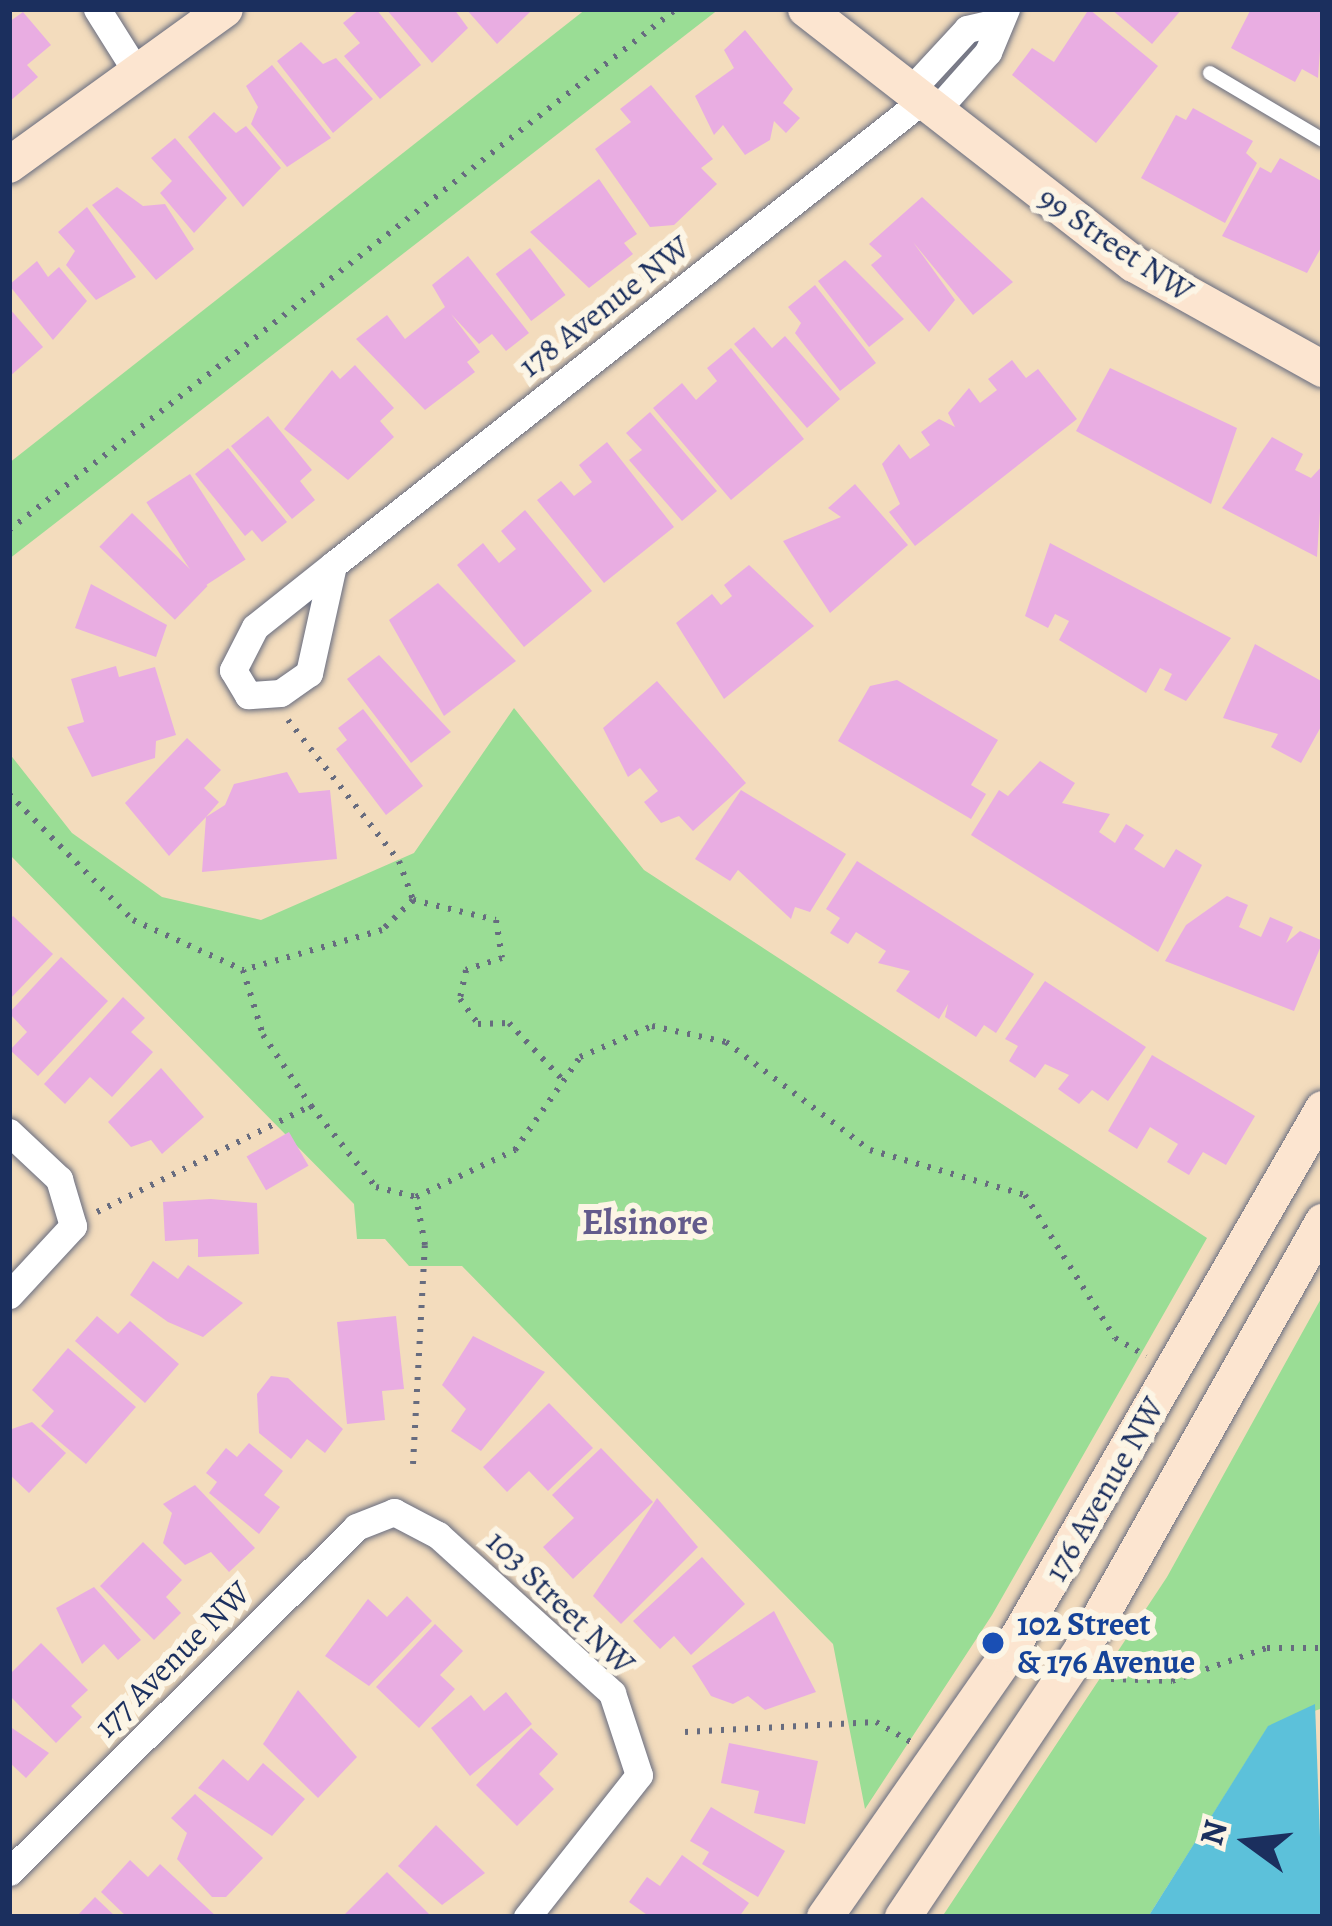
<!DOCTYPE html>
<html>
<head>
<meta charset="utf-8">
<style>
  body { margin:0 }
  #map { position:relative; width:1332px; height:1926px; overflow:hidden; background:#f3dcbd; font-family:Alegreya,serif }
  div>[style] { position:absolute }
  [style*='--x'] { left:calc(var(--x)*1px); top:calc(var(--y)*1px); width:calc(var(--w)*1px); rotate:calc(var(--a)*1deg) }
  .green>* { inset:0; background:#9add95 }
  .water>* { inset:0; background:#5cc1da }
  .building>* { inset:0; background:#e9ade2; transform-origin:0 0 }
  .path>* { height:6px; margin-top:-3px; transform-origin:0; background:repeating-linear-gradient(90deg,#676c7f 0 3px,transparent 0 12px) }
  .roads { filter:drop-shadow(0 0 3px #676c7f) drop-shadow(0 0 3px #676c7f) }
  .lane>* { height:14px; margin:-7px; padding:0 7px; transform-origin:7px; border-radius:7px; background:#fff }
  .street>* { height:27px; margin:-13.5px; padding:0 13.5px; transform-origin:13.5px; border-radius:13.5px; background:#fff }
  .secondary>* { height:36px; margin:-18px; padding:0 18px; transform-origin:18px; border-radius:18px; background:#fce5d0 }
  .dots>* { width:33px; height:33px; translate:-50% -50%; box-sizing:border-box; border:6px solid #fcf5e5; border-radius:50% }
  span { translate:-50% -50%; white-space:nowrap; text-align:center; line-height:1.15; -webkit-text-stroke:12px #fcf5e5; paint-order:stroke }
  .street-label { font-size:33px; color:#1b2f5e }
  .transit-label { font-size:33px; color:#164399; font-weight:700 }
  .left { translate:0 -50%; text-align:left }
  .neighbourhood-label { font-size:36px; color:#635b8c; font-weight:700 }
  .frame { position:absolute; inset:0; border:12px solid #1b2f5e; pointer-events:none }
  .north { position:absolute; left:1188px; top:1782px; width:120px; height:120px; -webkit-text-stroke:9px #fcf5e5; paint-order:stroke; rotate:285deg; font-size:33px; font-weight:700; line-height:48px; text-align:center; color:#1b2f5e }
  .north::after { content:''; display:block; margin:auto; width:42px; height:54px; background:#1b2f5e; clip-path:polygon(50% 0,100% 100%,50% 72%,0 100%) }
</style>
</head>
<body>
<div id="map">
  <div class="green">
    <div style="clip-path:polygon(586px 9px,719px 9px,9px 559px,9px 463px)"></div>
    <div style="clip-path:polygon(514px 708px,644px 870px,1207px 1238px,992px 1615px,865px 1809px,833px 1644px,462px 1266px,409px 1266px,385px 1239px,357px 1239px,354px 1204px,9px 854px,9px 753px,72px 833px,162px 897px,261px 920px,414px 853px)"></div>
    <div style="clip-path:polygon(1323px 1295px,1323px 1708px,1268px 1727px,1148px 1917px,942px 1917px,1167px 1577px)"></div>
  </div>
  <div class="water">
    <div style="clip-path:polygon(1315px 1704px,1323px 1917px,1148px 1917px,1268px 1726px)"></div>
  </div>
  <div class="building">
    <div style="clip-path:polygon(360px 9px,376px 9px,421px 65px,380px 99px,344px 56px,360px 43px,343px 23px)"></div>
    <div style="clip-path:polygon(386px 9px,454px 9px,468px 28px,432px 63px)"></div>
    <div style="clip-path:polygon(466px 9px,528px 9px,530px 12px,497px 44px)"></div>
    <div style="clip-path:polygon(1089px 9px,1158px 66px,1096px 143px,1012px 75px,1032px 48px,1054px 62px)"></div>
    <div style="clip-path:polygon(1111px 9px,1182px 9px,1152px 44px)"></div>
    <div style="clip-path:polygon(1251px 9px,1323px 9px,1318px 78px,1302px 69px,1295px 82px,1231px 48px)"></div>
    <div style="clip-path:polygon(23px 12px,51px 45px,27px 65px,38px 77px,9px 102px,9px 22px)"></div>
    <div style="clip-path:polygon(745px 30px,793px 89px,783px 103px,800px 118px,786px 133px,774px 121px,770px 140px,745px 155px,723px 125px,714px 135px,695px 96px,734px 68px,724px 50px)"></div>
    <div style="clip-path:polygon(301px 42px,323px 64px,336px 58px,373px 99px,333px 133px,277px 61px)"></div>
    <div style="clip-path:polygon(272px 65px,331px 138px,287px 167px,251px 124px,258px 107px,246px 86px)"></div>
    <div style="clip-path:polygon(651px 85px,713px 159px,701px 168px,717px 184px,674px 225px,650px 227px,595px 149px,631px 122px,620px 109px)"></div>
    <div style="clip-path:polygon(1193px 108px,1253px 141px,1246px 153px,1257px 163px,1225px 223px,1141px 178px,1176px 115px,1186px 120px)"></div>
    <div style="clip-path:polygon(214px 112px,236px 133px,246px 126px,281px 168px,243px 207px,188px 137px)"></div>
    <div style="clip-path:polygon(175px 138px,227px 198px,194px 233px,160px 193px,172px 181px,151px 158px)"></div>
    <div style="clip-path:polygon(1280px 158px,1323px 182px,1323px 244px,1307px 273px,1222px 236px,1260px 167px,1271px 173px)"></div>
    <div style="clip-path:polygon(599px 179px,637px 234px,624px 243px,633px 254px,589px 288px,530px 232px)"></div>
    <div style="clip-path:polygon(117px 187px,143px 206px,165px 204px,194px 249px,156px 280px,92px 205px)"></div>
    <div style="clip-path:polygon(922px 197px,1013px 282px,973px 315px,913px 242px,955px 300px,929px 332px,871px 265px,882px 256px,869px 244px)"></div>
    <div style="clip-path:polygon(87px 207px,136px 277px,96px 300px,66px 265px,75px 251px,58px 232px)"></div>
    <div style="left:530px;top:248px;width:59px;height:43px;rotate:53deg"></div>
    <div style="clip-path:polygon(468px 256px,529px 333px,506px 351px,492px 334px,479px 344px,451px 314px,480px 352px,467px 362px,475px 372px,425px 410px,356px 339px,387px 315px,405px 339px,445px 307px,432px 285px)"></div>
    <div style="clip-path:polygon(845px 260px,904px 319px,869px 347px,818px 281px)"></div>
    <div style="clip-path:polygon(37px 261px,48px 277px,59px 267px,87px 301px,53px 340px,9px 285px)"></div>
    <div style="clip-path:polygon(815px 285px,876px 363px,840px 391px,795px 333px,801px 323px,788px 307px)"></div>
    <div style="clip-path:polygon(9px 308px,43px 347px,9px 377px)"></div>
    <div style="clip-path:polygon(754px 327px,772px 348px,785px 336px,840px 399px,807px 428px,734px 344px)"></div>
    <div style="clip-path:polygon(731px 348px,804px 439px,731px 500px,653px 408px,682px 383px,696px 400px,717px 381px,707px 368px)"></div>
    <div style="clip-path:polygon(1012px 360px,1026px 378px,1038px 369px,1077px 419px,915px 546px,889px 512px,900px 504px,882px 464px,899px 444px,910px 459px,930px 445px,921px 432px,939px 419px,955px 427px,948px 413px,969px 388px,980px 403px,997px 390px,988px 379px)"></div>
    <div style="clip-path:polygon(355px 365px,394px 408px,380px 421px,394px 437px,348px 480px,284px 429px,332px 370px,340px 379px)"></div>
    <div style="clip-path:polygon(1110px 368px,1237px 428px,1211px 504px,1076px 431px)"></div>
    <div style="clip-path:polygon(650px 412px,717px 491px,682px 521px,629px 460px,642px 450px,626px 433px)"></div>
    <div style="clip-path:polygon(268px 416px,312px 470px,300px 481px,315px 500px,292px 519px,231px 446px)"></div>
    <div style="clip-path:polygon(1272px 437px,1303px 454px,1295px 470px,1311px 478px,1323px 465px,1317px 557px,1222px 508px)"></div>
    <div style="clip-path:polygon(607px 442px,674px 527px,604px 583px,537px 500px,561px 481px,574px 496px,592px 482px,579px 465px)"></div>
    <div style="clip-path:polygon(228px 448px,287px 522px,262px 542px,252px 530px,245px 536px,195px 474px)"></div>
    <div style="left:190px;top:474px;width:102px;height:52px;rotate:57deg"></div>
    <div style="clip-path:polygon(855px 484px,908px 545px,830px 613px,783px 541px,841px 517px,828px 508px)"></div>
    <div style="clip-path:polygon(525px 510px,592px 591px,524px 647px,457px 565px,483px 543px,499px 563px,516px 549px,501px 531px)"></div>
    <div style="left:132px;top:513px;width:105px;height:47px;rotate:44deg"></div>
    <div style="clip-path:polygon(1050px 543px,1231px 638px,1186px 701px,1164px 690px,1172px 674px,1160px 668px,1146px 693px,1059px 640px,1069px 621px,1055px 614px,1048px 628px,1025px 616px)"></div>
    <div style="clip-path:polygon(749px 565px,814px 626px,724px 699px,676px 623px,712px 594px,721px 605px,732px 596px,724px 585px)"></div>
    <div style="clip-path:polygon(438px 583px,516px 661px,444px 716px,389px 620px)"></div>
    <div style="clip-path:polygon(91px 584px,167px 625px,156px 657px,75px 628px)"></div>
    <div style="clip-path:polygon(1255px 644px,1323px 682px,1323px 723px,1301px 763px,1271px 747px,1278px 734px,1223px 718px)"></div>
    <div style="clip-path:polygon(379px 655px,451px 732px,411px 763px,347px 679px)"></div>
    <div style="clip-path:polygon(116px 666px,119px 677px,155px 667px,176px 735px,156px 741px,155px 758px,92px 777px,67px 727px,84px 722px,71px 679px)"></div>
    <div style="clip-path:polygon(897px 680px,998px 740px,971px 785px,986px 794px,971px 819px,838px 741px,870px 686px)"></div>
    <div style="clip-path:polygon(657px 681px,746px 783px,693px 831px,679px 816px,661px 823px,644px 802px,658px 791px,640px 768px,628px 777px,603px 728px)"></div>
    <div style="clip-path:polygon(363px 709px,423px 786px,386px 815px,336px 749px,347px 740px,338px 728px)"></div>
    <div style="clip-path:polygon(187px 738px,221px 770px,204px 788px,219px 802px,206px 817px,225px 805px,234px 784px,287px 772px,299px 793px,330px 790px,337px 859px,202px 872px,206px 817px,169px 856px,125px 803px)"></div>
    <div style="clip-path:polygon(1040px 761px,1075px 783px,1062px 803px,1110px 814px,1099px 832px,1115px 843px,1126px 824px,1144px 835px,1134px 849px,1164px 868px,1176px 849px,1202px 865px,1158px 952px,971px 835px,999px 790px,1008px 796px)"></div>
    <div style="clip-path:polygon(741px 790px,846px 854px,810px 912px,795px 907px,791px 919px,738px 870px,730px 881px,695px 859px)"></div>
    <div style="clip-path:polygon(857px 861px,1034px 974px,996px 1033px,984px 1025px,976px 1037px,945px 1017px,948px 1004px,939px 1019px,896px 991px,910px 971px,878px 963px,886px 951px,856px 932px,848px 944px,830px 933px,840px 918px,826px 909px)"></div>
    <div style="clip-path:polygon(1227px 896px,1248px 905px,1239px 927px,1261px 937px,1270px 917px,1293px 927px,1286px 943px,1300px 931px,1323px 941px,1294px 1011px,1165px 961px,1186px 925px)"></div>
    <div style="clip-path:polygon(13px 916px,53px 954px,9px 1000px,9px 921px)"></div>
    <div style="clip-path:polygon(61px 957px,108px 1001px,38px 1076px,10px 1050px,27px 1032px,9px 1013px)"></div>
    <div style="clip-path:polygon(1045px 981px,1146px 1047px,1108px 1101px,1092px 1090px,1079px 1104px,1058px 1089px,1069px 1075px,1045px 1064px,1035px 1078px,1009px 1061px,1018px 1046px,1005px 1039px)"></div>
    <div style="clip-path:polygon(123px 997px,145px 1018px,131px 1032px,153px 1052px,112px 1097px,90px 1077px,65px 1104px,44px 1084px)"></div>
    <div style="clip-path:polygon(1152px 1055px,1255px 1116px,1226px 1165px,1203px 1152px,1189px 1175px,1167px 1162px,1178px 1144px,1150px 1127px,1137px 1149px,1108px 1131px)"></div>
    <div style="clip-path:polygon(161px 1068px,204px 1117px,162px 1154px,151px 1140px,131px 1147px,108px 1122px)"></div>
    <div style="left:289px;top:1132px;width:39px;height:49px;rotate:60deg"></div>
    <div style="clip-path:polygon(211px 1199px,257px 1203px,259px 1254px,198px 1257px,198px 1239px,165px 1241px,163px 1202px)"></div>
    <div style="clip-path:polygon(153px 1261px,178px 1279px,188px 1265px,243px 1303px,203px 1337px,168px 1322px,130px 1295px)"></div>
    <div style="clip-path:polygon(97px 1316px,118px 1334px,130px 1321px,179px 1364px,145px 1403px,75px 1341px)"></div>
    <div style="clip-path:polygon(396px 1316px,404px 1389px,382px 1391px,385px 1420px,347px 1424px,337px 1322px)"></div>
    <div style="clip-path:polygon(473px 1336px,545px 1372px,481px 1451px,451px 1431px,466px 1409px,442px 1385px)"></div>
    <div style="clip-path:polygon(68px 1348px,136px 1407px,86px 1464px,41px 1426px,54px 1411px,32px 1390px)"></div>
    <div style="clip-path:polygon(271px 1376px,288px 1378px,343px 1429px,325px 1453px,307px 1439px,291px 1459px,259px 1433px,257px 1394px)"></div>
    <div style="clip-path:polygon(549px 1403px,593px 1448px,548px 1491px,529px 1471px,507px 1492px,483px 1467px)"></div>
    <div style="clip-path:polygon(32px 1422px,66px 1453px,29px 1493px,9px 1474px,9px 1430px)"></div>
    <div style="clip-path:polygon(249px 1443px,283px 1471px,264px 1495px,280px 1507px,259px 1534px,209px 1493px,217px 1482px,206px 1473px,226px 1448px,237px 1457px)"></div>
    <div style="clip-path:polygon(601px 1448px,653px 1502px,573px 1579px,543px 1547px,574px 1518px,552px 1495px)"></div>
    <div style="clip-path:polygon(195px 1485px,255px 1548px,229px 1572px,211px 1552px,185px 1565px,163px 1543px,172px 1513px,163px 1504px)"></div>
    <div style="clip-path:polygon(657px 1498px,698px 1547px,621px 1624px,593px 1596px)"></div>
    <div style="clip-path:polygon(143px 1542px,182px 1580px,166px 1597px,181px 1613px,154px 1640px,100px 1586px)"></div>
    <div style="clip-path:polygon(702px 1557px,745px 1604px,691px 1655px,674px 1636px,660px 1649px,633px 1621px)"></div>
    <div style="clip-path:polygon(94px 1587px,141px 1640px,118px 1660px,104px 1644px,82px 1664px,56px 1608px)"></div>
    <div style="clip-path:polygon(407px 1596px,432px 1621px,369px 1686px,325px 1656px,368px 1599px,387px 1617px)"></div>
    <div style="clip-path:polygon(774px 1611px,816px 1692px,765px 1710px,748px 1696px,733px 1704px,711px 1696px,692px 1666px)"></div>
    <div style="clip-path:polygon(435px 1624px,463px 1651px,440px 1675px,455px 1689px,419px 1728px,376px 1687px)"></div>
    <div style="clip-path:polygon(41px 1643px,88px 1690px,71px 1706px,82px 1717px,56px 1743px,9px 1695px,9px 1675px)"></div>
    <div style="clip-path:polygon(298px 1690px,357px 1757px,318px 1798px,263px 1744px)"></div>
    <div style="clip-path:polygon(506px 1692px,532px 1724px,470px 1776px,431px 1728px,471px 1695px,484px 1711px)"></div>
    <div style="clip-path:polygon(9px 1726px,49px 1753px,26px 1778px,9px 1762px)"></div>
    <div style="clip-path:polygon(531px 1728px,558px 1754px,539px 1774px,554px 1789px,517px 1826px,476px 1785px)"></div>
    <div style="clip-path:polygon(729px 1743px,818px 1761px,805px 1824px,754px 1813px,759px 1791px,721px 1783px)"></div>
    <div style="clip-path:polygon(223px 1759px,248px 1781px,263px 1763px,305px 1799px,272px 1836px,198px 1788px)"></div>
    <div style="clip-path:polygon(195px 1794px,263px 1858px,226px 1897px,212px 1897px,177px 1859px,187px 1833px,171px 1818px)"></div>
    <div style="clip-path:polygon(711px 1807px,785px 1851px,758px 1897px,702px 1864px,709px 1852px,690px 1841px)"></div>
    <div style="clip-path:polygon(436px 1825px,485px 1873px,442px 1905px,398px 1866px)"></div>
    <div style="clip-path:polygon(682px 1855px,749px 1903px,739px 1917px,650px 1917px,629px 1902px,647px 1877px,660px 1886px)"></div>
    <div style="clip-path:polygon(130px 1860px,148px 1877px,160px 1864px,217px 1917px,127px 1917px,101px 1892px)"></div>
    <div style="clip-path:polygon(387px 1872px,432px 1917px,342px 1917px)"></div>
    <div style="clip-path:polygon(95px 1897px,116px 1917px,76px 1917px)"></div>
  </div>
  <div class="path">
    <div style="--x:9;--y:530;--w:846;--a:-37.99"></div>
    <div style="--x:288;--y:720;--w:179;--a:51.8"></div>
    <div style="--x:399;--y:861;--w:41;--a:70.3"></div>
    <div style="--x:413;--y:900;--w:43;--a:135.9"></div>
    <div style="--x:382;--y:930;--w:145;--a:163.9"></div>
    <div style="--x:243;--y:970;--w:68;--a:72.9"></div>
    <div style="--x:263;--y:1035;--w:86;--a:55.9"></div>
    <div style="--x:9;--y:794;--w:177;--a:45.5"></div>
    <div style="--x:133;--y:920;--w:121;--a:24.4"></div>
    <div style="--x:413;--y:900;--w:85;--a:13.5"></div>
    <div style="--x:496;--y:920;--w:38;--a:81"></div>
    <div style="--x:502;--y:958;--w:38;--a:162"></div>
    <div style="--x:466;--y:970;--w:30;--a:102"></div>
    <div style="--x:460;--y:999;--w:31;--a:54"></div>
    <div style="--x:478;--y:1024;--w:31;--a:-2"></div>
    <div style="--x:509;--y:1023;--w:76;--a:46.6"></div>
    <div style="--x:97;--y:1212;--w:239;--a:-26.4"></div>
    <div style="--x:311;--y:1106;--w:104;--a:51.3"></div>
    <div style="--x:376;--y:1187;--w:41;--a:14"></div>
    <div style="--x:413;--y:1464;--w:219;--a:-86.9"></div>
    <div style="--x:425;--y:1245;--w:49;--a:-100.6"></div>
    <div style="--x:416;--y:1197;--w:110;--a:-25.4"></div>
    <div style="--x:515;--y:1150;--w:113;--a:-55"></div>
    <div style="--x:580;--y:1057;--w:78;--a:-23.3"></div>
    <div style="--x:652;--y:1026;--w:76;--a:12.2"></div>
    <div style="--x:726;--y:1042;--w:180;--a:36.9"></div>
    <div style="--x:870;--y:1150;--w:161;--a:16.2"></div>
    <div style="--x:1025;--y:1195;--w:169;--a:57.8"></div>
    <div style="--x:1115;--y:1338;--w:36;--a:30"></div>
    <div style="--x:1111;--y:1679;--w:61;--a:1.9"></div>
    <div style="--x:1172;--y:1681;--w:101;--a:-19.2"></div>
    <div style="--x:1267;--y:1648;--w:56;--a:0"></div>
    <div style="--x:685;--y:1732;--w:191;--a:-3"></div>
    <div style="--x:876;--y:1722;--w:40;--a:29.7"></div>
  </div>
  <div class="roads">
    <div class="lane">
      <div style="--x:1210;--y:73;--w:131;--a:30.7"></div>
    </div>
    <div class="street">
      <div style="--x:97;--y:9;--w:70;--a:57.9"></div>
      <div style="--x:919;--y:103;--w:22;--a:5"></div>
      <div style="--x:941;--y:105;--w:71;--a:-48.4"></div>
      <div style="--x:988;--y:52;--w:47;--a:-67.3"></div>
      <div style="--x:919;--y:103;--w:23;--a:-88"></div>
      <div style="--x:920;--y:80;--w:69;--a:-47.3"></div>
      <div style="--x:967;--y:29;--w:28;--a:-13"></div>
      <div style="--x:333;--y:565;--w:111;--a:102.5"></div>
      <div style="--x:309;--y:673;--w:35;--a:145"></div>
      <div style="--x:280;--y:693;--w:32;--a:176"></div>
      <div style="--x:248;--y:695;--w:29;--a:-121"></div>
      <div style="--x:233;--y:670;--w:48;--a:-62.9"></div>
      <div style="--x:255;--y:627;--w:100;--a:-38.5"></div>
      <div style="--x:333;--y:565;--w:746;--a:-38.25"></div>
      <div style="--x:9;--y:1132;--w:69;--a:43.2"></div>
      <div style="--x:59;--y:1179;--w:49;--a:73.4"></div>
      <div style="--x:73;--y:1226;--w:94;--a:132.8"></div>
      <div style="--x:9;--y:1872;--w:489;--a:-44.8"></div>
      <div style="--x:356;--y:1527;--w:41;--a:-21.5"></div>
      <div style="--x:394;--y:1512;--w:50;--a:27.6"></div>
      <div style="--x:438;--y:1535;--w:235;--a:42.2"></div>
      <div style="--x:612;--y:1693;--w:86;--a:71.8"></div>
      <div style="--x:639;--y:1775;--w:181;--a:128.3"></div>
    </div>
    <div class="secondary">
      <div style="--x:806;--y:9;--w:415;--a:37.9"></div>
      <div style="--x:1134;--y:264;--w:216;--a:29.1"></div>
      <div style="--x:9;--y:165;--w:266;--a:-35.8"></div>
      <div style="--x:825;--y:1917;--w:322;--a:-55.1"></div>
      <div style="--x:1009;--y:1653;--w:628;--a:-60.01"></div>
      <div style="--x:903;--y:1917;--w:318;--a:-56.2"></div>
      <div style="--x:1080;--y:1653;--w:495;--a:-60.6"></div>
    </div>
  </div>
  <div class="dots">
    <div style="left:993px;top:1643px;background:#1a4fb4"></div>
  </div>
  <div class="street-label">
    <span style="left:1116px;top:244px;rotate:34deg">99 Street NW</span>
    <span style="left:604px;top:306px;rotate:-38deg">178 Avenue NW</span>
    <span style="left:1104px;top:1489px;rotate:-60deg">176 Avenue NW</span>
    <span style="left:561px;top:1602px;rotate:44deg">103 Street NW</span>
    <span style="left:172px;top:1659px;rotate:-45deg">177 Avenue NW</span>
  </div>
  <div class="transit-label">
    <span class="left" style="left:1017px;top:1643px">102 Street<br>&amp; 176 Avenue</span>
  </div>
  <div class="neighbourhood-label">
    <span style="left:645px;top:1222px">Elsinore</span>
  </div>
  <div class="frame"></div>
  <div class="north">N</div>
</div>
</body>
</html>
